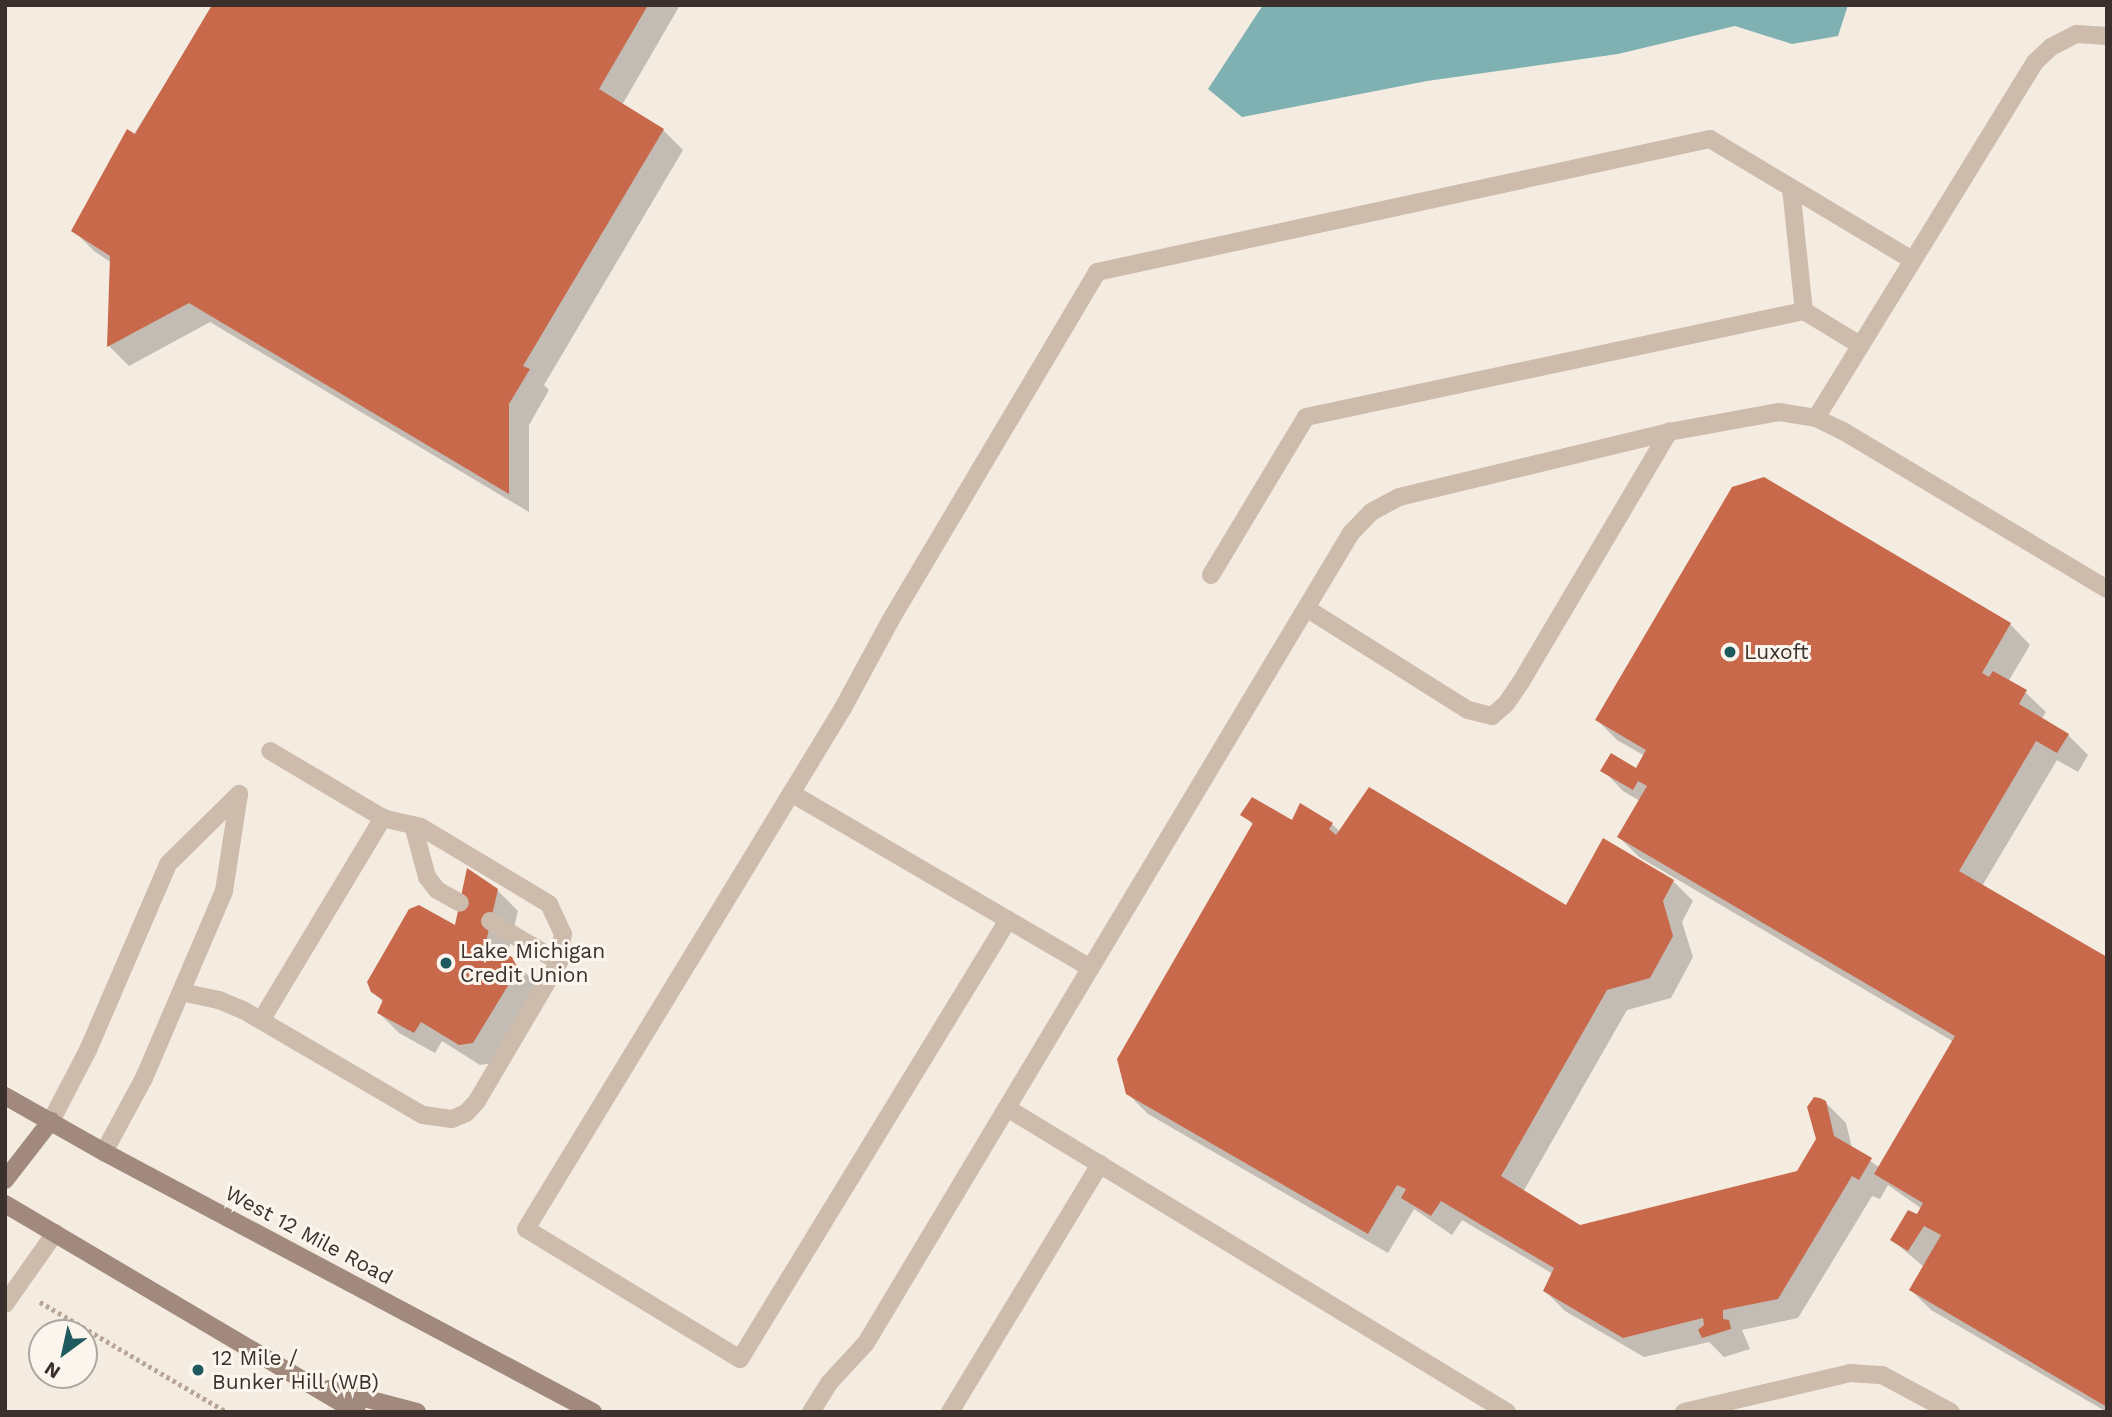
<!DOCTYPE html>
<html>
<head>
<meta charset="utf-8">
<style>
  body { margin:0 }
  #map { position:relative; width:2112px; height:1417px; overflow:hidden; background:#f4ebe1; font-family:"Work Sans",sans-serif }
  div>[style] { position:absolute }
  [style*='--x'] { left:calc(var(--x)*1px); top:calc(var(--y)*1px); width:calc(var(--w)*1px); rotate:calc(var(--a)*1deg) }
  .water>* { inset:0; background:#7fb0b2 }
  .shadow>* { inset:0; background:#0003 }
  .building>* { inset:0; background:#c8694b }
  .path>* { height:4.5px; margin-top:-2.25px; transform-origin:0; background:repeating-linear-gradient(90deg,#b9a596 0 3.5px,transparent 0 7px) }
  .lane>* { height:18px; margin:-9px; padding:0 9px; transform-origin:9px; border-radius:9px; background:#cdbbac }
  .street>* { height:18px; margin:-9px; padding:0 9px; transform-origin:9px; border-radius:9px; background:#cdbbac }
  .secondary>* { height:18px; margin:-9px; padding:0 9px; transform-origin:9px; border-radius:9px; background:#a18a7d }
  .dots>* { width:19px; height:19px; translate:-50% -50%; box-sizing:border-box; border:4px solid #fbf5ee; border-radius:50% }
  span { translate:-50% -50%; white-space:nowrap; text-align:center; line-height:1.15; -webkit-text-stroke:6px #fbf5ee; paint-order:stroke }
  .poi-label { font-size:21px; color:#3b302b }
  .left { translate:0 -50%; text-align:left }
  .street-label { font-size:21px; color:#3b302b }
  .frame { position:absolute; inset:0; border:7px solid #3b302b; pointer-events:none }
  .north { position:absolute; left:28px; top:1319px; width:70px; height:70px; box-sizing:border-box; background:#fbf5ee; border:2px solid #aea6a0; border-radius:50%; rotate:213deg; font-size:19px; font-weight:700; line-height:28px; text-align:center; color:#3b302b }
  .north::after { content:''; display:block; margin:auto; width:24px; height:32px; background:#1f5a5e; clip-path:polygon(50% 0,100% 100%,50% 72%,0 100%) }
</style>
</head>
<body>
<div id="map">
  <div class="water">
    <div style="clip-path:polygon(1263px 5px,1848px 5px,1838px 36px,1792px 44px,1735px 26px,1618px 54px,1427px 81px,1242px 117px,1208px 89px)"></div>
  </div>
  <div class="shadow">
    <div style="clip-path:polygon(214px 5px,680px 5px,622px 105px,663px 130px,683px 150px,544px 385px,549px 390px,529px 425px,529px 512px,210px 322px,129px 366px,109px 346px,112px 263px,94px 251px,74px 231px)"></div>
    <div style="clip-path:polygon(2010px 624px,2030px 645px,2008px 682px,2025px 692px,2046px 712px,2041px 720px,2068px 735px,2088px 755px,2078px 772px,2057px 760px,1982px 886px,2107px 959px,2107px 1412px,1931px 1310px,1911px 1290px,1924px 1267px,1892px 1240px,1922px 1209px,1888px 1185px,1880px 1199px,1872px 1196px,1798px 1318px,1742px 1330px,1750px 1349px,1724px 1357px,1709px 1342px,1644px 1357px,1565px 1311px,1545px 1291px,1553px 1274px,1462px 1220px,1452px 1235px,1414px 1209px,1388px 1253px,1148px 1114px,1127px 1093px,1254px 826px,1243px 814px,1332px 824px,1340px 832px,1567px 908px,1673px 881px,1693px 901px,1682px 922px,1693px 957px,1671px 998px,1627px 1010px,1523px 1192px,1580px 1227px,1799px 1172px,1818px 1139px,1825px 1102px,1846px 1123px,1852px 1148px,1880px 1168px,1954px 1042px,1639px 857px,1619px 837px,1640px 801px,1623px 791px,1603px 770px,1636px 770px,1645px 756px,1617px 740px,1597px 720px)"></div>
    <div style="clip-path:polygon(497px 890px,518px 911px,507px 956px,532px 979px,537px 991px,493px 1063px,480px 1065px,442px 1041px,435px 1053px,399px 1033px,379px 1013px,384px 1003px,372px 991px,457px 928px)"></div>
  </div>
  <div class="building">
    <div style="clip-path:polygon(212px 5px,648px 5px,599px 89px,664px 129px,523px 366px,530px 369px,509px 404px,509px 494px,189px 303px,107px 347px,110px 256px,71px 231px,127px 129px,135px 134px)"></div>
    <div style="clip-path:polygon(1764px 477px,2011px 623px,1982px 673px,1989px 677px,1993px 671px,2027px 690px,2019px 704px,2069px 734px,2057px 753px,2036px 741px,1959px 871px,2107px 957px,2107px 1407px,1909px 1290px,1941px 1235px,1924px 1226px,1908px 1251px,1890px 1240px,1908px 1210px,1917px 1214px,1923px 1203px,1874px 1174px,1955px 1036px,1617px 837px,1647px 786px,1638px 781px,1633px 790px,1600px 771px,1611px 753px,1636px 768px,1646px 750px,1595px 720px,1732px 487px)"></div>
    <div style="clip-path:polygon(1369px 787px,1566px 905px,1603px 838px,1674px 880px,1663px 901px,1673px 936px,1650px 978px,1607px 990px,1501px 1176px,1580px 1225px,1797px 1171px,1816px 1139px,1807px 1107px,1814px 1097px,1820px 1098px,1826px 1101px,1834px 1136px,1872px 1158px,1859px 1180px,1852px 1176px,1778px 1299px,1723px 1310px,1723px 1319px,1729px 1320px,1731px 1329px,1702px 1338px,1698px 1330px,1704px 1325px,1703px 1318px,1623px 1338px,1543px 1291px,1554px 1268px,1441px 1201px,1431px 1216px,1401px 1198px,1406px 1189px,1397px 1185px,1368px 1234px,1126px 1094px,1117px 1059px,1253px 823px,1240px 815px,1252px 797px,1292px 820px,1300px 803px,1333px 823px,1329px 829px,1336px 835px)"></div>
    <div style="clip-path:polygon(467px 868px,498px 889px,486px 942px,512px 957px,518px 969px,473px 1043px,459px 1045px,421px 1022px,414px 1033px,377px 1013px,383px 1000px,371px 992px,367px 982px,409px 909px,419px 905px,455px 925px)"></div>
  </div>
  <div class="path">
    <div style="--x:40;--y:1302;--w:217;--a:30.5"></div>
  </div>
  <div class="lane">
    <div style="--x:1791;--y:188;--w:124;--a:84"></div>
    <div style="--x:1816;--y:418;--w:418;--a:-58.4"></div>
    <div style="--x:2035;--y:62;--w:22;--a:-43"></div>
    <div style="--x:2051;--y:47;--w:29;--a:-27"></div>
    <div style="--x:2077;--y:34;--w:30;--a:4"></div>
    <div style="--x:1211;--y:575;--w:184;--a:-59"></div>
    <div style="--x:1306;--y:417;--w:509;--a:-12.02"></div>
    <div style="--x:1804;--y:311;--w:66;--a:31.3"></div>
    <div style="--x:1306;--y:608;--w:191;--a:32.2"></div>
    <div style="--x:1468;--y:710;--w:25;--a:14"></div>
    <div style="--x:1492;--y:716;--w:18;--a:-41"></div>
    <div style="--x:1506;--y:704;--w:27;--a:-56"></div>
    <div style="--x:1521;--y:682;--w:291;--a:-59.4"></div>
    <div style="--x:791;--y:793;--w:347;--a:30.3"></div>
    <div style="--x:413;--y:825;--w:54;--a:74.9"></div>
    <div style="--x:427;--y:877;--w:16;--a:52"></div>
    <div style="--x:437;--y:890;--w:26;--a:29"></div>
    <div style="--x:1008;--y:920;--w:514;--a:121.4"></div>
    <div style="--x:740;--y:1359;--w:250;--a:-148.7"></div>
    <div style="--x:526;--y:1229;--w:610;--a:-58.68"></div>
    <div style="--x:843;--y:708;--w:99;--a:-61.6"></div>
    <div style="--x:890;--y:621;--w:406;--a:-59.3"></div>
    <div style="--x:1097;--y:272;--w:627;--a:-12.24"></div>
    <div style="--x:1710;--y:139;--w:235;--a:30.9"></div>
    <div style="--x:490;--y:921;--w:80;--a:30.7"></div>
    <div style="--x:181;--y:992;--w:39;--a:12"></div>
    <div style="--x:219;--y:1000;--w:26;--a:23"></div>
    <div style="--x:243;--y:1010;--w:208;--a:30.3"></div>
    <div style="--x:423;--y:1115;--w:29;--a:8"></div>
    <div style="--x:452;--y:1119;--w:15;--a:-23"></div>
    <div style="--x:466;--y:1113;--w:16;--a:-47"></div>
    <div style="--x:477;--y:1101;--w:161;--a:-59.5"></div>
    <div style="--x:559;--y:962;--w:28;--a:-82"></div>
    <div style="--x:563;--y:934;--w:33;--a:-115"></div>
    <div style="--x:549;--y:904;--w:149;--a:-149"></div>
    <div style="--x:421;--y:827;--w:39;--a:-167"></div>
    <div style="--x:383;--y:818;--w:131;--a:-149.3"></div>
    <div style="--x:262;--y:1019;--w:235;--a:-59"></div>
    <div style="--x:1007;--y:1108;--w:585;--a:31.3"></div>
    <div style="--x:51;--y:1121;--w:80;--a:-62.5"></div>
    <div style="--x:88;--y:1050;--w:202;--a:-66.7"></div>
    <div style="--x:168;--y:864;--w:100;--a:-44.6"></div>
    <div style="--x:104;--y:1152;--w:84;--a:-61.6"></div>
    <div style="--x:144;--y:1078;--w:203;--a:-66.8"></div>
    <div style="--x:224;--y:891;--w:98;--a:-81.2"></div>
    <div style="--x:811;--y:1412;--w:34;--a:-58"></div>
    <div style="--x:829;--y:1383;--w:54;--a:-47.2"></div>
    <div style="--x:866;--y:1343;--w:944;--a:-59.09"></div>
    <div style="--x:1351;--y:533;--w:29;--a:-46"></div>
    <div style="--x:1371;--y:512;--w:32;--a:-28"></div>
    <div style="--x:1399;--y:497;--w:278;--a:-13.5"></div>
    <div style="--x:1669;--y:432;--w:112;--a:-10.3"></div>
    <div style="--x:1779;--y:412;--w:37;--a:9"></div>
    <div style="--x:1816;--y:418;--w:30;--a:26"></div>
    <div style="--x:1843;--y:431;--w:308;--a:30.9"></div>
    <div style="--x:950;--y:1412;--w:290;--a:-58.8"></div>
    <div style="--x:1684;--y:1412;--w:171;--a:-13.2"></div>
    <div style="--x:1850;--y:1373;--w:32;--a:4"></div>
    <div style="--x:1882;--y:1375;--w:78;--a:28.2"></div>
  </div>
  <div class="street">
    <div style="--x:5;--y:1304;--w:87;--a:-54.8"></div>
  </div>
  <div class="secondary">
    <div style="--x:5;--y:1096;--w:114;--a:29.5"></div>
    <div style="--x:104;--y:1152;--w:554;--a:28"></div>
    <div style="--x:5;--y:1180;--w:75;--a:-52.1"></div>
    <div style="--x:5;--y:1204;--w:409;--a:30.6"></div>
    <div style="--x:329;--y:1389;--w:91;--a:14.6"></div>
  </div>
  <div class="dots">
    <div style="left:1730px;top:652px;background:#1f5a5e"></div>
    <div style="left:446px;top:963px;background:#1f5a5e"></div>
    <div style="left:198px;top:1370px;background:#1f5a5e"></div>
  </div>
  <div class="poi-label">
    <span class="left" style="left:1744px;top:652px">Luxoft</span>
    <span class="left" style="left:460px;top:963px">Lake Michigan<br>Credit Union</span>
    <span class="left" style="left:212px;top:1370px">12 Mile /<br>Bunker Hill (WB)</span>
  </div>
  <div class="street-label">
    <span style="left:309px;top:1235px;rotate:28deg">West 12 Mile Road</span>
  </div>
  <div class="frame"></div>
  <div class="north">N</div>
</div>
</body>
</html>
